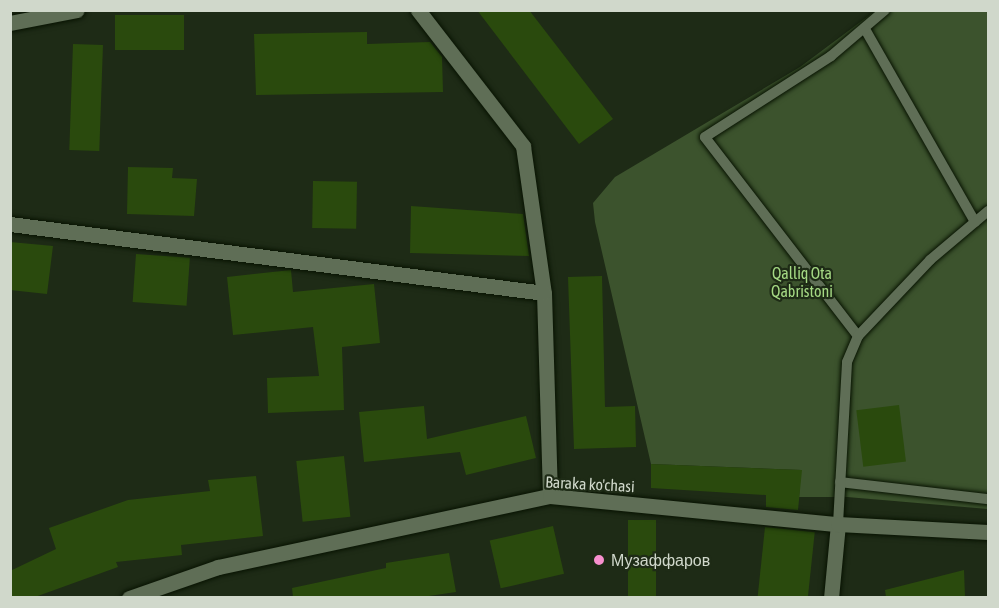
<!DOCTYPE html>
<html>
<head>
<meta charset="utf-8">
<style>
  body { margin:0 }
  #map { position:relative; width:999px; height:608px; overflow:hidden; background:#1e2b16; font-family:"Asap Condensed",sans-serif }
  div>[style] { position:absolute }
  [style*='--x'] { left:calc(var(--x)*1px); top:calc(var(--y)*1px); width:calc(var(--w)*1px); rotate:calc(var(--a)*1deg) }
  .green>* { inset:0; background:#3c532d }
  .building>* { inset:0; background:#2a4a0d; transform-origin:0 0 }
  .roads { filter:drop-shadow(0 0 2px #081302) drop-shadow(0 0 2px #081302) }
  .lane>* { height:10px; margin:-5px; padding:0 5px; transform-origin:5px; border-radius:5px; background:#5f6e56 }
  .street>* { height:15px; margin:-7.5px; padding:0 7.5px; transform-origin:7.5px; border-radius:7.5px; background:#5f6e56 }
  .secondary>* { height:15px; margin:-7.5px; padding:0 7.5px; transform-origin:7.5px; border-radius:7.5px; background:#5f6e56 }
  .dots>* { width:16px; height:16px; translate:-50% -50%; box-sizing:border-box; border:3px solid #1e2b16; border-radius:50% }
  span { translate:-50% -50%; white-space:nowrap; text-align:center; line-height:1.15; -webkit-text-stroke:4.5px #1e2b16; paint-order:stroke }
  .park-label { font-size:16px; color:#a5d984 }
  .street-label { font-size:16px; color:#d0d8cb }
  .poi-label { font-size:16px; color:#d0d8cb }
  .left { translate:0 -50%; text-align:left }
  .frame { position:absolute; inset:0; border:12px solid #d0d8cb; pointer-events:none }
</style>
</head>
<body>
<div id="map">
  <div class="green">
    <div style="clip-path:polygon(875px 11px,988px 11px,988px 509px,847px 497px,799px 497px,801px 470px,651px 464px,595px 222px,593px 203px,615px 177px,800px 67px)"></div>
  </div>
  <div class="building">
    <div style="clip-path:polygon(477px 10px,529px 10px,613px 119px,579px 144px)"></div>
    <div style="left:184px;top:15px;width:35px;height:69px;rotate:90deg"></div>
    <div style="clip-path:polygon(367px 32px,367px 44px,430px 42px,442px 57px,443px 92px,256px 95px,254px 34px)"></div>
    <div style="left:73px;top:44px;width:30px;height:106px;rotate:2deg"></div>
    <div style="clip-path:polygon(128px 167px,173px 168px,172px 178px,197px 179px,194px 216px,127px 214px)"></div>
    <div style="left:313px;top:181px;width:44px;height:47px;rotate:1deg"></div>
    <div style="clip-path:polygon(411px 206px,523px 214px,529px 256px,410px 253px)"></div>
    <div style="clip-path:polygon(10px 242px,53px 246px,47px 294px,10px 290px)"></div>
    <div style="left:136px;top:254px;width:54px;height:48px;rotate:4deg"></div>
    <div style="clip-path:polygon(291px 270px,293px 292px,374px 284px,380px 343px,342px 347px,344px 410px,268px 413px,267px 378px,319px 376px,313px 327px,233px 335px,227px 277px)"></div>
    <div style="clip-path:polygon(602px 276px,605px 407px,635px 406px,636px 447px,574px 449px,568px 277px)"></div>
    <div style="left:899px;top:405px;width:57px;height:43px;rotate:83deg"></div>
    <div style="clip-path:polygon(424px 406px,427px 439px,526px 416px,536px 458px,466px 475px,460px 452px,364px 462px,359px 412px)"></div>
    <div style="left:344px;top:456px;width:61px;height:48px;rotate:84deg"></div>
    <div style="clip-path:polygon(651px 464px,802px 470px,798px 510px,766px 507px,766px 495px,651px 488px)"></div>
    <div style="clip-path:polygon(256px 476px,263px 536px,181px 545px,182px 555px,116px 562px,118px 567px,35px 597px,10px 597px,10px 571px,56px 549px,49px 528px,128px 500px,210px 491px,208px 480px)"></div>
    <div style="left:628px;top:520px;width:28px;height:77px"></div>
    <div style="left:553px;top:526px;width:49px;height:65px;rotate:77deg"></div>
    <div style="left:765px;top:527px;width:50px;height:70px;rotate:6deg"></div>
    <div style="clip-path:polygon(449px 553px,456px 592px,422px 597px,293px 597px,292px 588px,386px 568px,386px 563px)"></div>
    <div style="clip-path:polygon(964px 570px,965px 597px,886px 597px,885px 590px)"></div>
  </div>
  <div class="roads">
    <div class="lane">
      <div style="--x:865;--y:29;--w:222;--a:60.3"></div>
      <div style="--x:858;--y:336;--w:251;--a:-127.6"></div>
      <div style="--x:705;--y:137;--w:150;--a:-32.7"></div>
      <div style="--x:831;--y:56;--w:71;--a:-40.4"></div>
      <div style="--x:840;--y:482;--w:149;--a:6.6"></div>
      <div style="--x:838;--y:524;--w:162;--a:-86.8"></div>
      <div style="--x:847;--y:362;--w:28;--a:-67"></div>
      <div style="--x:858;--y:336;--w:105;--a:-46.5"></div>
      <div style="--x:930;--y:260;--w:76;--a:-40.2"></div>
    </div>
    <div class="street">
      <div style="--x:418;--y:10;--w:172;--a:52.3"></div>
      <div style="--x:523;--y:146;--w:148;--a:81.9"></div>
      <div style="--x:544;--y:293;--w:203;--a:88.3"></div>
      <div style="--x:10;--y:23;--w:68;--a:-11"></div>
      <div style="--x:10;--y:224;--w:538;--a:7.36"></div>
      <div style="--x:831;--y:598;--w:74;--a:-84.6"></div>
    </div>
    <div class="secondary">
      <div style="--x:129;--y:598;--w:94;--a:-19.2"></div>
      <div style="--x:218;--y:567;--w:340;--a:-12.1"></div>
      <div style="--x:550;--y:496;--w:289;--a:5.6"></div>
      <div style="--x:838;--y:524;--w:150;--a:3.1"></div>
    </div>
  </div>
  <div class="dots">
    <div style="left:599px;top:560px;background:#f790ce"></div>
  </div>
  <div class="park-label">
    <span style="left:802px;top:282px">Qalliq Ota<br>Qabristoni</span>
  </div>
  <div class="street-label">
    <span style="left:590px;top:484px;rotate:3deg">Baraka ko'chasi</span>
  </div>
  <div class="poi-label">
    <span class="left" style="left:611px;top:560px">Музаффаров</span>
  </div>
  <div class="frame"></div>
</div>
</body>
</html>
